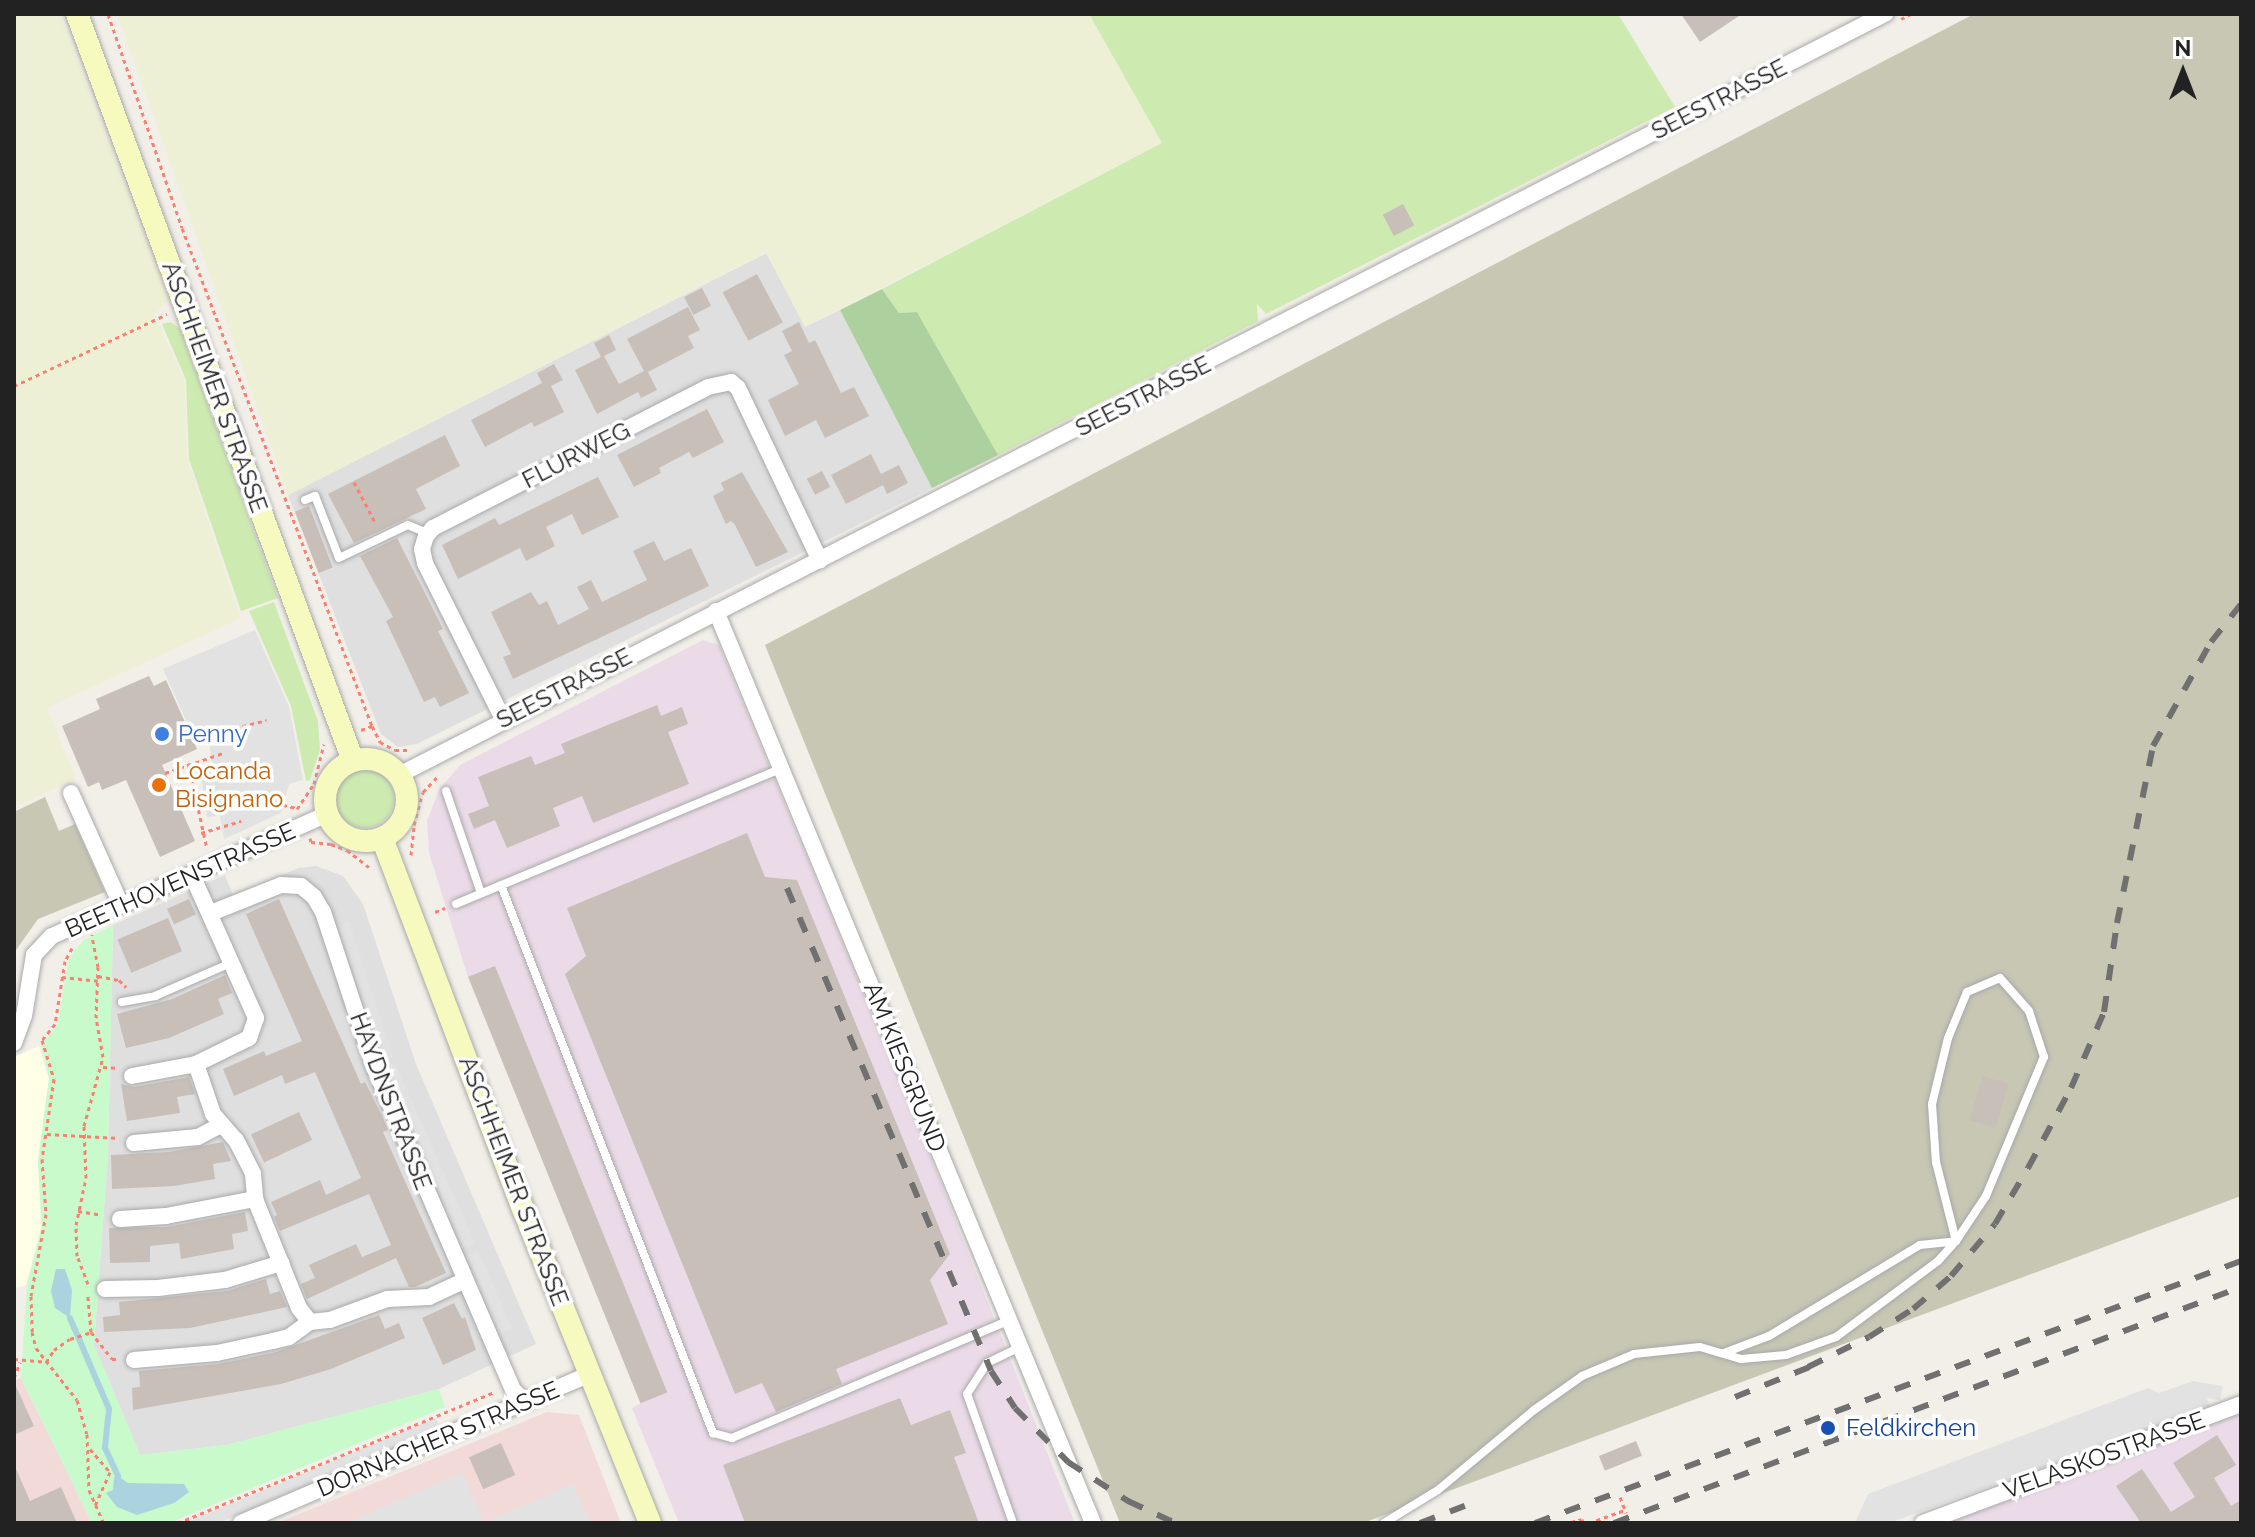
<!DOCTYPE html>
<html>
<head>
<meta charset="utf-8">
<style>
  body { margin:0 }
  #map { position:relative; width:2255px; height:1537px; overflow:hidden; background:#f2efe9; font-family:Raleway,sans-serif }
  div>[style] { position:absolute }
  [style*='--x'] { left:calc(var(--x)*1px); top:calc(var(--y)*1px); width:calc(var(--w)*1px); rotate:calc(var(--a)*1deg) }
  .residential>* { inset:0; background:#e0dfdf }
  .commercial>* { inset:0; background:#f2dad9 }
  .industrial>* { inset:0; background:#ebdbe8 }
  .education>* { inset:0; background:#ffffe5 }
  .construction>* { inset:0; background:#c7c7b4 }
  .farmland>* { inset:0; background:#eef0d5 }
  .grass>* { inset:0; background:#cdebb0 }
  .round { border-radius:50% }
  .forest>* { inset:0; background:#add19e }
  .park>* { inset:0; background:#c8facc }
  .parking>* { inset:0; background:#e2e2e2; transform-origin:0 0 }
  .water>* { inset:0; background:#aad3df }
  .stream>* { height:6px; margin:-3px; padding:0 3px; transform-origin:3px; border-radius:3px; background:#aad3df }
  .building>* { inset:0; background:#c7bfb8; transform-origin:0 0 }
  .path>* { height:3px; margin-top:-1.5px; transform-origin:0; background:repeating-linear-gradient(90deg,#fa8072 0 4px,transparent 0 8px) }
  .roads { filter:drop-shadow(0 0 2px #a9a9a9) drop-shadow(0 0 2px #a9a9a9) }
  .service>* { height:8px; margin:-4px; padding:0 4px; transform-origin:4px; border-radius:4px; background:#fff }
  .minor>* { height:16px; margin:-8px; padding:0 8px; transform-origin:8px; border-radius:8px; background:#fff }
  .secondary>* { height:22px; margin:-11px; padding:0 11px; transform-origin:11px; border-radius:11px; background:#f7fabf }
  .secondary>.ring { margin:-11px; padding:0; box-sizing:content-box; background:none; border:22px solid #f7fabf; border-radius:50% }
  .rail>* { height:6px; margin-top:-3px; transform-origin:0; background:repeating-linear-gradient(90deg,#707070 0 16px,transparent 0 32px) }
  .dots>* { width:22px; height:22px; translate:-50% -50%; box-sizing:border-box; border:4px solid #fff; border-radius:50% }
  span { translate:-50% -50%; white-space:nowrap; text-align:center; line-height:1.15; -webkit-text-stroke:7px #fff; paint-order:stroke }
  .street-label { font-size:24px; color:#222 }
  .shop-label { font-size:24px; color:#366cbe }
  .left { translate:0 -50%; text-align:left }
  .food-label { font-size:24px; color:#c56008 }
  .transit-label { font-size:24px; color:#164399 }
  .frame { position:absolute; inset:0; border:16px solid #222; pointer-events:none }
  .north { position:absolute; left:2143px; top:32px; width:80px; height:80px; -webkit-text-stroke:6px #fff; paint-order:stroke; rotate:0deg; font-size:22px; font-weight:700; line-height:32px; text-align:center; color:#222 }
  .north::after { content:''; display:block; margin:auto; width:28px; height:36px; background:#222; clip-path:polygon(50% 0,100% 100%,50% 72%,0 100%) }
</style>
</head>
<body>
<div id="map">
  <div class="residential">
    <div style="clip-path:polygon(767px 253px,805px 327px,840px 310px,932px 488px,417px 744px,398px 747px,381px 734px,288px 495px)"></div>
    <div style="clip-path:polygon(316px 866px,343px 876px,363px 904px,416px 1064px,536px 1344px,439px 1389px,227px 1445px,140px 1455px,94px 1345px,108px 1153px,113px 925px,225px 875px,233px 895px,299px 868px)"></div>
  </div>
  <div class="commercial">
    <div style="clip-path:polygon(21px 1378px,92px 1523px,14px 1523px,14px 1381px)"></div>
    <div style="clip-path:polygon(547px 1412px,579px 1415px,621px 1523px,277px 1523px)"></div>
  </div>
  <div class="industrial">
    <div style="clip-path:polygon(703px 640px,719px 645px,922px 1136px,1075px 1523px,679px 1523px,632px 1408px,641px 1403px,468px 977px,429px 853px,427px 821px,439px 790px,460px 765px)"></div>
    <div style="clip-path:polygon(2241px 1413px,2241px 1523px,1945px 1523px)"></div>
  </div>
  <div class="education">
    <div style="clip-path:polygon(39px 1046px,49px 1079px,38px 1161px,41px 1227px,26px 1285px,14px 1288px,14px 1057px)"></div>
  </div>
  <div class="construction">
    <div style="clip-path:polygon(1974px 14px,2241px 14px,2241px 1196px,1363px 1523px,1120px 1523px,765px 645px)"></div>
    <div style="clip-path:polygon(45px 797px,59px 831px,75px 824px,105px 892px,38px 919px,14px 953px,14px 812px)"></div>
  </div>
  <div class="farmland">
    <div style="clip-path:polygon(14px 14px,60px 14px,169px 299px,155px 314px,185px 382px,187px 459px,241px 618px,47px 708px,76px 779px,14px 807px)"></div>
    <div style="clip-path:polygon(117px 14px,1089px 14px,1162px 143px,805px 327px,766px 253px,288px 495px)"></div>
  </div>
  <div class="grass">
    <div style="clip-path:polygon(1089px 14px,1618px 14px,1675px 107px,1266px 314px,1257px 304px,1258px 321px,998px 455px,917px 312px,899px 313px,882px 289px,1162px 143px)"></div>
    <div style="clip-path:polygon(171px 322px,180px 329px,278px 598px,241px 611px,189px 459px,186px 380px,162px 324px)"></div>
    <div style="clip-path:polygon(274px 602px,318px 721px,320px 750px,310px 780px,306px 781px,291px 706px,249px 611px)"></div>
    <div class="round" style="left:336px;top:770px;width:58px;height:58px"></div>
  </div>
  <div class="forest">
    <div style="clip-path:polygon(882px 289px,899px 313px,917px 312px,998px 455px,932px 488px,840px 310px)"></div>
  </div>
  <div class="park">
    <div style="clip-path:polygon(113px 925px,108px 1153px,94px 1345px,140px 1455px,227px 1445px,439px 1389px,445px 1407px,169px 1523px,92px 1523px,21px 1378px,27px 1285px,42px 1227px,38px 1161px,49px 1078px,41px 1045px,58px 1024px,68px 962px,75px 950px,84px 940px)"></div>
  </div>
  <div class="parking">
    <div style="clip-path:polygon(255px 630px,289px 707px,303px 780px,289px 784px,281px 813px,224px 839px,220px 816px,207px 817px,200px 768px,212px 766px,209px 740px,197px 745px,163px 669px)"></div>
    <div style="left:349px;top:921px;width:143px;height:15px;rotate:72deg"></div>
    <div style="left:395px;top:1063px;width:197px;height:15px;rotate:66deg"></div>
    <div style="left:478px;top:1251px;width:85px;height:15px;rotate:66deg"></div>
    <div style="clip-path:polygon(2193px 1381px,2223px 1386px,2220px 1400px,2207px 1398px,2210px 1407px,1889px 1523px,1855px 1523px,1868px 1494px,2148px 1388px,2159px 1393px)"></div>
    <div style="clip-path:polygon(436px 1418px,441px 1429px,218px 1523px,185px 1523px)"></div>
    <div style="clip-path:polygon(462px 1473px,484px 1523px,573px 1484px,590px 1523px,347px 1523px)"></div>
  </div>
  <div class="water">
    <div style="clip-path:polygon(56px 1269px,65px 1269px,72px 1290px,70px 1318px,55px 1308px,51px 1291px)"></div>
    <div style="clip-path:polygon(118px 1476px,128px 1483px,184px 1484px,189px 1492px,174px 1503px,137px 1515px,117px 1507px,106px 1493px,113px 1490px,114px 1477px)"></div>
  </div>
  <div class="stream">
    <div style="--x:70;--y:1318;--w:99;--a:66.8"></div>
    <div style="--x:109;--y:1409;--w:39;--a:96"></div>
    <div style="--x:105;--y:1448;--w:31;--a:65"></div>
  </div>
  <div class="building">
    <div style="clip-path:polygon(1681px 14px,1742px 14px,1700px 42px)"></div>
    <div style="left:1403px;top:204px;width:24px;height:23px;rotate:62deg"></div>
    <div style="left:757px;top:274px;width:55px;height:39px;rotate:62deg"></div>
    <div style="left:702px;top:288px;width:20px;height:20px;rotate:63deg"></div>
    <div style="clip-path:polygon(688px 307px,700px 330px,688px 336px,694px 348px,648px 372px,657px 390px,641px 398px,638px 392px,597px 414px,575px 370px,601px 357px,594px 343px,609px 335px,616px 350px,604px 356px,619px 384px,644px 371px,627px 339px)"></div>
    <div style="clip-path:polygon(799px 322px,809px 343px,815px 340px,841px 393px,854px 387px,869px 416px,825px 438px,816px 420px,785px 436px,768px 400px,799px 384px,784px 355px,792px 351px,782px 331px)"></div>
    <div style="clip-path:polygon(554px 364px,563px 380px,551px 386px,564px 412px,534px 427px,532px 422px,485px 447px,471px 420px,542px 383px,537px 373px)"></div>
    <div style="clip-path:polygon(707px 409px,724px 442px,693px 458px,689px 452px,659px 468px,661px 473px,634px 487px,617px 455px)"></div>
    <div style="clip-path:polygon(445px 435px,460px 466px,416px 489px,426px 509px,354px 543px,328px 494px)"></div>
    <div style="clip-path:polygon(871px 454px,881px 474px,899px 465px,908px 483px,887px 494px,883px 485px,846px 504px,831px 475px)"></div>
    <div style="left:822px;top:471px;width:18px;height:17px;rotate:63deg"></div>
    <div style="clip-path:polygon(742px 472px,788px 552px,756px 567px,735px 525px,731px 521px,726px 524px,713px 496px,724px 490px,721px 483px)"></div>
    <div style="clip-path:polygon(598px 477px,619px 517px,582px 535px,572px 514px,546px 527px,555px 546px,526px 561px,520px 548px,458px 579px,442px 545px,495px 518px,499px 525px)"></div>
    <div style="left:309px;top:506px;width:66px;height:15px;rotate:69deg"></div>
    <div style="clip-path:polygon(397px 538px,443px 629px,438px 631px,469px 693px,440px 707px,435px 697px,424px 702px,386px 621px,393px 617px,360px 556px)"></div>
    <div style="clip-path:polygon(654px 541px,664px 561px,691px 548px,709px 586px,513px 679px,503px 657px,511px 654px,491px 612px,531px 592px,539px 605px,547px 601px,558px 625px,589px 609px,577px 587px,591px 580px,602px 602px,647px 580px,633px 551px)"></div>
    <div style="clip-path:polygon(149px 676px,154px 686px,166px 680px,197px 749px,162px 765px,195px 841px,160px 857px,126px 780px,102px 790px,99px 782px,88px 787px,62px 726px,100px 709px,96px 699px)"></div>
    <div style="clip-path:polygon(657px 705px,661px 716px,682px 707px,688px 724px,668px 732px,689px 784px,593px 823px,582px 796px,553px 808px,560px 826px,507px 848px,495px 820px,474px 829px,468px 814px,489px 806px,478px 777px,531px 756px,535px 765px,565px 753px,561px 744px)"></div>
    <div style="clip-path:polygon(747px 833px,765px 877px,797px 880px,950px 1254px,930px 1280px,948px 1324px,836px 1369px,842px 1384px,776px 1412px,762px 1383px,735px 1394px,565px 974px,586px 956px,567px 908px)"></div>
    <div style="left:189px;top:899px;width:17px;height:24px;rotate:66deg"></div>
    <div style="clip-path:polygon(279px 899px,361px 1084px,365px 1082px,382px 1116px,388px 1130px,383px 1132px,446px 1273px,415px 1287px,409px 1287px,396px 1258px,307px 1299px,301px 1284px,315px 1278px,309px 1265px,356px 1244px,362px 1257px,391px 1245px,369px 1194px,280px 1231px,274px 1217px,277px 1215px,271px 1202px,320px 1180px,326px 1195px,361px 1178px,315px 1072px,285px 1084px,282px 1075px,234px 1096px,223px 1069px,264px 1051px,266px 1056px,302px 1041px,246px 914px)"></div>
    <div style="left:168px;top:918px;width:36px;height:55px;rotate:67deg"></div>
    <div style="left:495px;top:966px;width:460px;height:29px;rotate:68deg"></div>
    <div style="clip-path:polygon(225px 975px,232px 993px,218px 999px,224px 1014px,169px 1038px,126px 1048px,117px 1014px,172px 999px)"></div>
    <div style="left:1983px;top:1076px;width:27px;height:46px;rotate:17deg"></div>
    <div style="clip-path:polygon(189px 1077px,195px 1094px,177px 1097px,180px 1113px,127px 1121px,121px 1084px,134px 1087px)"></div>
    <div style="left:299px;top:1112px;width:31px;height:53px;rotate:65deg"></div>
    <div style="clip-path:polygon(223px 1142px,231px 1161px,213px 1164px,215px 1179px,174px 1186px,112px 1189px,111px 1155px,169px 1152px)"></div>
    <div style="clip-path:polygon(245px 1212px,248px 1231px,232px 1234px,234px 1249px,181px 1259px,179px 1243px,150px 1246px,150px 1262px,110px 1263px,109px 1228px,167px 1227px)"></div>
    <div style="clip-path:polygon(266px 1279px,270px 1294px,280px 1291px,287px 1307px,190px 1328px,104px 1332px,103px 1317px,120px 1315px,119px 1302px,227px 1291px)"></div>
    <div style="clip-path:polygon(454px 1303px,462px 1319px,465px 1317px,476px 1350px,443px 1365px,422px 1318px)"></div>
    <div style="clip-path:polygon(379px 1315px,385px 1329px,399px 1323px,405px 1338px,331px 1369px,281px 1384px,133px 1410px,132px 1388px,140px 1387px,139px 1371px,218px 1364px,276px 1352px)"></div>
    <div style="clip-path:polygon(14px 1382px,34px 1426px,14px 1435px)"></div>
    <div style="clip-path:polygon(900px 1398px,911px 1425px,950px 1410px,966px 1453px,954px 1457px,979px 1523px,745px 1523px,723px 1465px)"></div>
    <div style="clip-path:polygon(2217px 1435px,2236px 1465px,2214px 1478px,2231px 1506px,2241px 1500px,2241px 1523px,2141px 1523px,2116px 1486px,2142px 1469px,2171px 1512px,2195px 1497px,2173px 1463px)"></div>
    <div style="left:1636px;top:1441px;width:16px;height:40px;rotate:68deg"></div>
    <div style="left:501px;top:1443px;width:35px;height:35px;rotate:66deg"></div>
    <div style="clip-path:polygon(14px 1464px,30px 1501px,61px 1487px,77px 1523px,14px 1523px)"></div>
  </div>
  <div class="path">
    <div style="--x:108;--y:14;--w:226;--a:70.9"></div>
    <div style="--x:182;--y:228;--w:533;--a:69.12"></div>
    <div style="--x:372;--y:726;--w:18;--a:63"></div>
    <div style="--x:380;--y:742;--w:17;--a:28"></div>
    <div style="--x:395;--y:750;--w:13;--a:0"></div>
    <div style="--x:1901;--y:19;--w:11;--a:-27"></div>
    <div style="--x:14;--y:386;--w:169;--a:-25.2"></div>
    <div style="--x:354;--y:482;--w:47;--a:62.4"></div>
    <div style="--x:361;--y:730;--w:12;--a:-20"></div>
    <div style="--x:219;--y:732;--w:49;--a:-14"></div>
    <div style="--x:188;--y:763;--w:88;--a:77.5"></div>
    <div style="--x:165;--y:773;--w:61;--a:-19"></div>
    <div style="--x:275;--y:803;--w:23;--a:13"></div>
    <div style="--x:297;--y:809;--w:30;--a:-56"></div>
    <div style="--x:314;--y:784;--w:41;--a:-76"></div>
    <div style="--x:201;--y:833;--w:42;--a:-16.7"></div>
    <div style="--x:310;--y:838;--w:4;--a:76"></div>
    <div style="--x:311;--y:842;--w:20;--a:6"></div>
    <div style="--x:331;--y:844;--w:17;--a:21"></div>
    <div style="--x:347;--y:850;--w:31;--a:38"></div>
    <div style="--x:411;--y:855;--w:30;--a:-84"></div>
    <div style="--x:414;--y:825;--w:34;--a:-75"></div>
    <div style="--x:423;--y:792;--w:23;--a:-47"></div>
    <div style="--x:435;--y:912;--w:11;--a:-22"></div>
    <div style="--x:72;--y:948;--w:15;--a:118"></div>
    <div style="--x:65;--y:961;--w:64;--a:99"></div>
    <div style="--x:55;--y:1024;--w:21;--a:129"></div>
    <div style="--x:42;--y:1040;--w:41;--a:72.9"></div>
    <div style="--x:54;--y:1079;--w:81;--a:98.5"></div>
    <div style="--x:42;--y:1159;--w:55;--a:85.8"></div>
    <div style="--x:46;--y:1214;--w:83;--a:100.4"></div>
    <div style="--x:31;--y:1296;--w:36;--a:88"></div>
    <div style="--x:32;--y:1332;--w:16;--a:76"></div>
    <div style="--x:36;--y:1348;--w:66;--a:51.7"></div>
    <div style="--x:77;--y:1400;--w:35;--a:74"></div>
    <div style="--x:87;--y:1434;--w:56;--a:88"></div>
    <div style="--x:89;--y:1490;--w:36;--a:66"></div>
    <div style="--x:98;--y:976;--w:21;--a:11"></div>
    <div style="--x:119;--y:980;--w:10;--a:45"></div>
    <div style="--x:62;--y:977;--w:36;--a:6"></div>
    <div style="--x:103;--y:1067;--w:16;--a:4"></div>
    <div style="--x:47;--y:1134;--w:72;--a:3.2"></div>
    <div style="--x:78;--y:1211;--w:24;--a:9"></div>
    <div style="--x:88;--y:1284;--w:30;--a:-111"></div>
    <div style="--x:77;--y:1256;--w:31;--a:-92"></div>
    <div style="--x:76;--y:1225;--w:48;--a:-78"></div>
    <div style="--x:86;--y:1178;--w:52;--a:-92.2"></div>
    <div style="--x:84;--y:1126;--w:72;--a:-74.6"></div>
    <div style="--x:103;--y:1057;--w:40;--a:-100"></div>
    <div style="--x:96;--y:1018;--w:51;--a:-87.8"></div>
    <div style="--x:98;--y:967;--w:33;--a:-101"></div>
    <div style="--x:91;--y:1332;--w:34;--a:52"></div>
    <div style="--x:112;--y:1359;--w:6;--a:0"></div>
    <div style="--x:14;--y:1359;--w:32;--a:5"></div>
    <div style="--x:46;--y:1362;--w:14;--a:-56"></div>
    <div style="--x:54;--y:1350;--w:19;--a:-35"></div>
    <div style="--x:70;--y:1339;--w:22;--a:-18"></div>
    <div style="--x:91;--y:1332;--w:37;--a:-95"></div>
    <div style="--x:14;--y:1378;--w:17;--a:-69"></div>
    <div style="--x:90;--y:1449;--w:30;--a:49"></div>
    <div style="--x:110;--y:1472;--w:36;--a:114"></div>
    <div style="--x:1620;--y:1497;--w:17;--a:69"></div>
    <div style="--x:1571;--y:1522;--w:11;--a:-15"></div>
    <div style="--x:1582;--y:1519;--w:4;--a:76"></div>
    <div style="--x:178;--y:1523;--w:342;--a:-22.5"></div>
    <div style="--x:1589;--y:1523;--w:38;--a:-20"></div>
  </div>
  <div class="roads">
    <div class="service">
      <div style="--x:305;--y:500;--w:11;--a:-22"></div>
      <div style="--x:315;--y:496;--w:66;--a:68.8"></div>
      <div style="--x:339;--y:558;--w:76;--a:-25.6"></div>
      <div style="--x:408;--y:525;--w:21;--a:23"></div>
      <div style="--x:446;--y:791;--w:108;--a:71.1"></div>
      <div style="--x:501;--y:885;--w:588;--a:68.85"></div>
      <div style="--x:713;--y:1433;--w:20;--a:15"></div>
      <div style="--x:732;--y:1438;--w:302;--a:-23"></div>
      <div style="--x:456;--y:904;--w:353;--a:-22.6"></div>
      <div style="--x:122;--y:1002;--w:34;--a:-10"></div>
      <div style="--x:155;--y:996;--w:83;--a:-23.5"></div>
      <div style="--x:1724;--y:1353;--w:48;--a:-20.7"></div>
      <div style="--x:1769;--y:1336;--w:176;--a:-31.1"></div>
      <div style="--x:1920;--y:1245;--w:36;--a:-6"></div>
      <div style="--x:1013;--y:1523;--w:137;--a:-109.6"></div>
      <div style="--x:967;--y:1394;--w:37;--a:-57"></div>
      <div style="--x:987;--y:1363;--w:37;--a:-26"></div>
      <div style="--x:1384;--y:1523;--w:63;--a:-31.4"></div>
      <div style="--x:1438;--y:1490;--w:125;--a:-39.8"></div>
      <div style="--x:1534;--y:1410;--w:59;--a:-35.3"></div>
      <div style="--x:1582;--y:1376;--w:56;--a:-22.9"></div>
      <div style="--x:1634;--y:1354;--w:66;--a:-6.1"></div>
      <div style="--x:1700;--y:1347;--w:43;--a:16.3"></div>
      <div style="--x:1741;--y:1359;--w:45;--a:-5.1"></div>
      <div style="--x:1786;--y:1355;--w:53;--a:-19.8"></div>
      <div style="--x:1836;--y:1337;--w:127;--a:-36.7"></div>
      <div style="--x:1938;--y:1261;--w:27;--a:-48"></div>
      <div style="--x:1956;--y:1241;--w:54;--a:-56.3"></div>
      <div style="--x:1986;--y:1196;--w:151;--a:-67.4"></div>
      <div style="--x:2044;--y:1057;--w:48;--a:-108.1"></div>
      <div style="--x:2029;--y:1011;--w:44;--a:-131.3"></div>
      <div style="--x:2000;--y:978;--w:36;--a:157"></div>
      <div style="--x:1967;--y:992;--w:50;--a:112.4"></div>
      <div style="--x:1948;--y:1038;--w:68;--a:103.6"></div>
      <div style="--x:1932;--y:1104;--w:58;--a:86.1"></div>
      <div style="--x:1936;--y:1162;--w:81;--a:75.8"></div>
    </div>
    <div class="minor">
      <div style="--x:716;--y:611;--w:987;--a:67.54"></div>
      <div style="--x:503;--y:719;--w:174;--a:-116.6"></div>
      <div style="--x:425;--y:563;--w:14;--a:-102"></div>
      <div style="--x:422;--y:549;--w:14;--a:-73"></div>
      <div style="--x:426;--y:536;--w:11;--a:-49"></div>
      <div style="--x:433;--y:528;--w:309;--a:-27.1"></div>
      <div style="--x:708;--y:387;--w:24;--a:-12"></div>
      <div style="--x:731;--y:382;--w:9;--a:41"></div>
      <div style="--x:738;--y:388;--w:191;--a:64.6"></div>
      <div style="--x:399;--y:775;--w:1670;--a:-27.12"></div>
      <div style="--x:71;--y:793;--w:123;--a:65.9"></div>
      <div style="--x:192;--y:875;--w:157;--a:65.9"></div>
      <div style="--x:256;--y:1018;--w:21;--a:109"></div>
      <div style="--x:249;--y:1038;--w:59;--a:153.9"></div>
      <div style="--x:196;--y:1064;--w:53;--a:71.2"></div>
      <div style="--x:213;--y:1114;--w:35;--a:49"></div>
      <div style="--x:236;--y:1140;--w:38;--a:63"></div>
      <div style="--x:253;--y:1174;--w:25;--a:85"></div>
      <div style="--x:255;--y:1199;--w:118;--a:68"></div>
      <div style="--x:299;--y:1308;--w:18;--a:52"></div>
      <div style="--x:310;--y:1322;--w:20;--a:-6"></div>
      <div style="--x:330;--y:1320;--w:61;--a:-20.2"></div>
      <div style="--x:387;--y:1299;--w:42;--a:-2.7"></div>
      <div style="--x:429;--y:1297;--w:38;--a:-25"></div>
      <div style="--x:211;--y:913;--w:75;--a:-21.8"></div>
      <div style="--x:281;--y:885;--w:20;--a:3"></div>
      <div style="--x:301;--y:886;--w:17;--a:40"></div>
      <div style="--x:314;--y:897;--w:17;--a:59"></div>
      <div style="--x:323;--y:912;--w:163;--a:71.8"></div>
      <div style="--x:374;--y:1067;--w:352;--a:66.7"></div>
      <div style="--x:513;--y:1390;--w:17;--a:45"></div>
      <div style="--x:14;--y:1043;--w:29;--a:-70"></div>
      <div style="--x:24;--y:1016;--w:62;--a:-80.7"></div>
      <div style="--x:34;--y:955;--w:26;--a:-47"></div>
      <div style="--x:52;--y:936;--w:301;--a:-23.9"></div>
      <div style="--x:132;--y:1076;--w:65;--a:-10.6"></div>
      <div style="--x:134;--y:1143;--w:64;--a:-5.4"></div>
      <div style="--x:198;--y:1137;--w:27;--a:-28"></div>
      <div style="--x:120;--y:1219;--w:46;--a:-3.7"></div>
      <div style="--x:166;--y:1216;--w:91;--a:-10.8"></div>
      <div style="--x:105;--y:1289;--w:53;--a:-1.1"></div>
      <div style="--x:158;--y:1288;--w:67;--a:-6.8"></div>
      <div style="--x:225;--y:1280;--w:59;--a:-16.9"></div>
      <div style="--x:134;--y:1360;--w:83;--a:-4.8"></div>
      <div style="--x:217;--y:1353;--w:57;--a:-12.1"></div>
      <div style="--x:273;--y:1341;--w:16;--a:-14"></div>
      <div style="--x:289;--y:1337;--w:26;--a:-36"></div>
      <div style="--x:241;--y:1523;--w:379;--a:-23.1"></div>
      <div style="--x:1923;--y:1523;--w:340;--a:-20.5"></div>
    </div>
    <div class="secondary">
      <div style="--x:77;--y:14;--w:796;--a:69.72"></div>
      <div class="ring" style="left:325px;top:759px;width:60px;height:60px"></div>
      <div style="--x:382;--y:838;--w:399;--a:69.2"></div>
      <div style="--x:524;--y:1211;--w:336;--a:68"></div>
    </div>
  </div>
  <div class="rail">
    <div style="--x:787;--y:888;--w:524;--a:67.1"></div>
    <div style="--x:991;--y:1371;--w:44;--a:57"></div>
    <div style="--x:1015;--y:1408;--w:76;--a:45.5"></div>
    <div style="--x:1068;--y:1462;--w:72;--a:33"></div>
    <div style="--x:1128;--y:1501;--w:52;--a:25.1"></div>
    <div style="--x:1808;--y:1367;--w:68;--a:-26.2"></div>
    <div style="--x:1869;--y:1337;--w:52;--a:-32.5"></div>
    <div style="--x:1913;--y:1309;--w:50;--a:-41"></div>
    <div style="--x:1951;--y:1276;--w:68;--a:-49.8"></div>
    <div style="--x:1995;--y:1224;--w:65;--a:-59.5"></div>
    <div style="--x:2028;--y:1168;--w:91;--a:-61.7"></div>
    <div style="--x:2071;--y:1088;--w:83;--a:-66.5"></div>
    <div style="--x:2104;--y:1012;--w:90;--a:-81.7"></div>
    <div style="--x:2117;--y:923;--w:181;--a:-78.5"></div>
    <div style="--x:2153;--y:746;--w:119;--a:-60.9"></div>
    <div style="--x:2211;--y:642;--w:48;--a:-51.7"></div>
    <div style="--x:1735;--y:1397;--w:88;--a:-21.9"></div>
    <div style="--x:1420;--y:1523;--w:50;--a:-21"></div>
    <div style="--x:1535;--y:1523;--w:753;--a:-20.36"></div>
    <div style="--x:1614;--y:1523;--w:670;--a:-20.63"></div>
  </div>
  <div class="dots">
    <div style="left:162px;top:734px;background:#3f7fe0"></div>
    <div style="left:159px;top:785px;background:#e8710a"></div>
    <div style="left:1828px;top:1428px;background:#1a4fb4"></div>
  </div>
  <div class="street-label">
    <span style="left:1719px;top:99px;rotate:-27deg">SEESTRASSE</span>
    <span style="left:215px;top:387px;rotate:70deg">ASCHHEIMER STRASSE</span>
    <span style="left:1143px;top:396px;rotate:-27deg">SEESTRASSE</span>
    <span style="left:576px;top:455px;rotate:-27deg">FLURWEG</span>
    <span style="left:564px;top:688px;rotate:-27deg">SEESTRASSE</span>
    <span style="left:180px;top:880px;rotate:-24deg">BEETHOVENSTRASSE</span>
    <span style="left:905px;top:1067px;rotate:68deg">AM KIESGRUND</span>
    <span style="left:391px;top:1101px;rotate:69deg">HAYDNSTRASSE</span>
    <span style="left:514px;top:1181px;rotate:69deg">ASCHHEIMER STRASSE</span>
    <span style="left:438px;top:1439px;rotate:-23deg">DORNACHER STRASSE</span>
    <span style="left:2104px;top:1455px;rotate:-20deg">VELASKOSTRASSE</span>
  </div>
  <div class="shop-label">
    <span class="left" style="left:178px;top:734px">Penny</span>
  </div>
  <div class="food-label">
    <span class="left" style="left:175px;top:785px">Locanda<br>Bisignano</span>
  </div>
  <div class="transit-label">
    <span class="left" style="left:1846px;top:1428px">Feldkirchen</span>
  </div>
  <div class="frame"></div>
  <div class="north">N</div>
</div>
</body>
</html>
